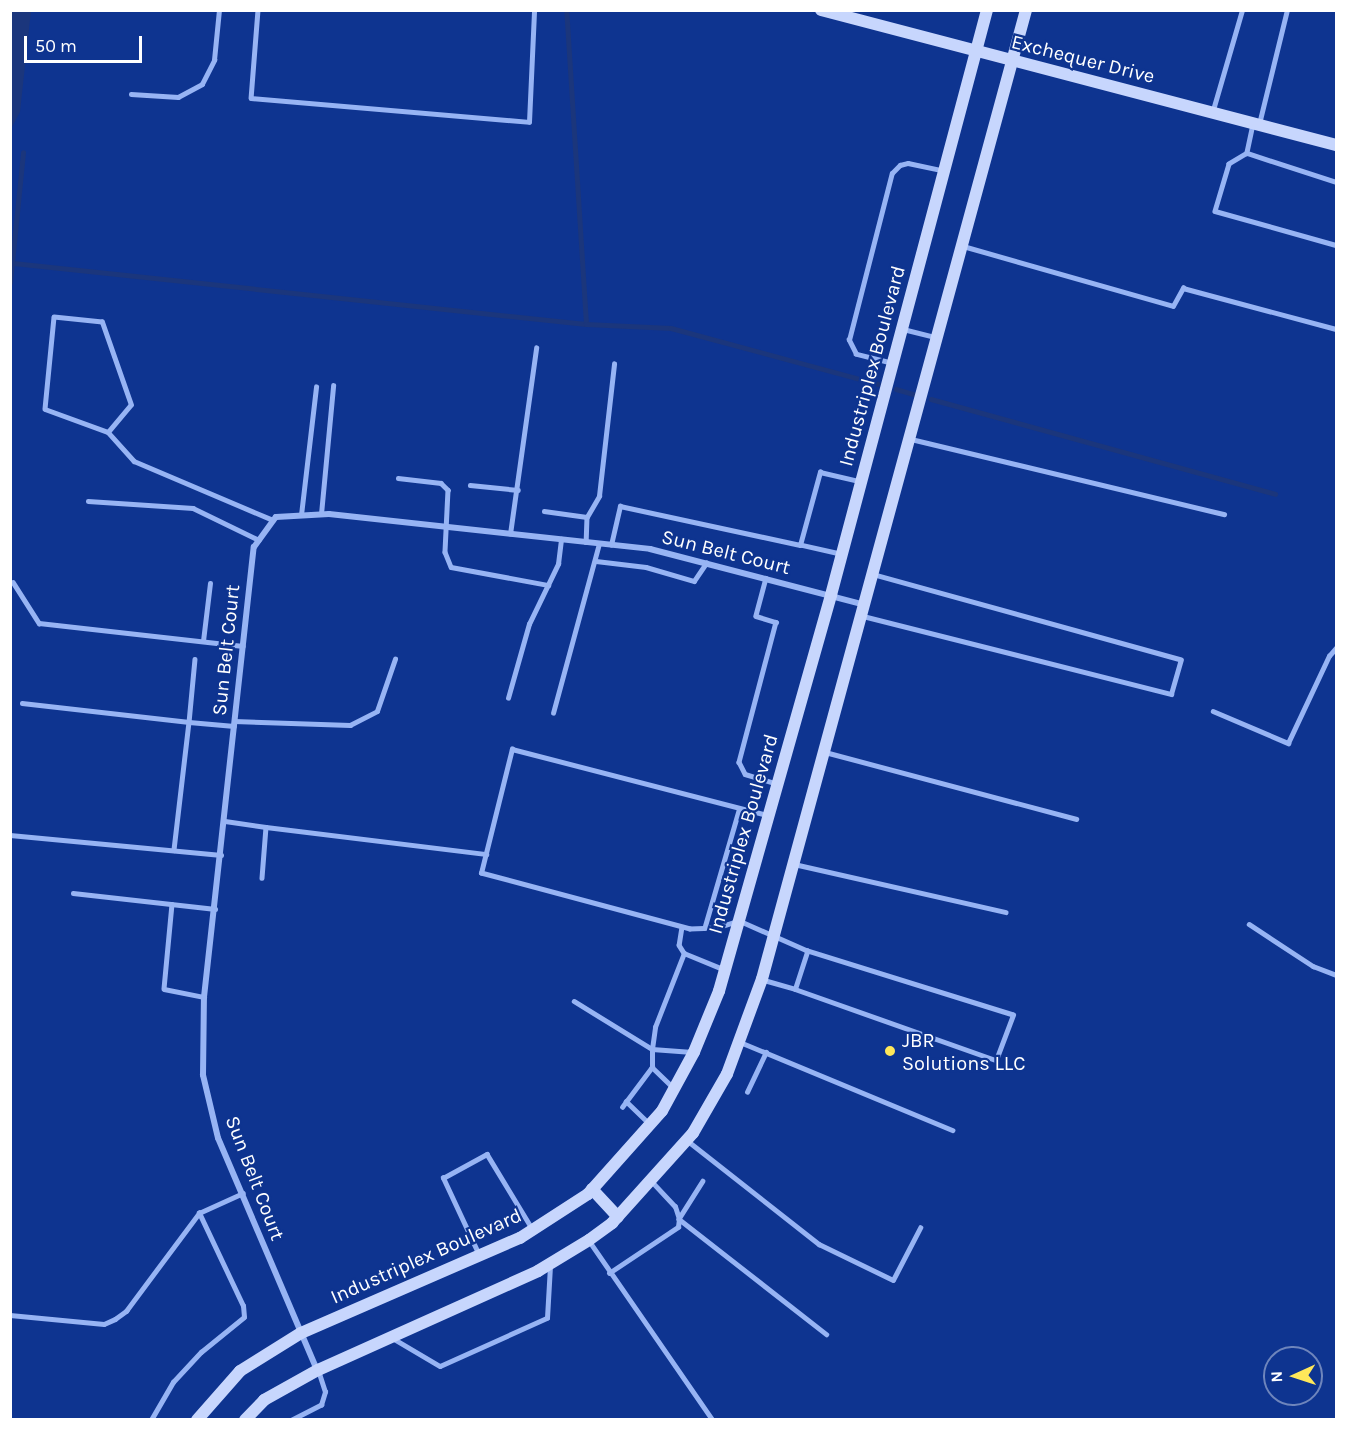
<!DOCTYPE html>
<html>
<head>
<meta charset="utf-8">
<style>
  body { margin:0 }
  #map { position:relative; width:1347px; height:1430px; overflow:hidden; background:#0e3490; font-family:Karla,sans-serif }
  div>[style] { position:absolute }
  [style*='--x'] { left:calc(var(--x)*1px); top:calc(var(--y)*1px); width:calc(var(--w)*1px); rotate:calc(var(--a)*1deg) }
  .water>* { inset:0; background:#1b367c }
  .stream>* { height:4.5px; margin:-2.25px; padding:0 2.25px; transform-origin:2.25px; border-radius:2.25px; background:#1b367c }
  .lane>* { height:4.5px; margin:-2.25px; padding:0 2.25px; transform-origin:2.25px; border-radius:2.25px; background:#97b4f4 }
  .street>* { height:6px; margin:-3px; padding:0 3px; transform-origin:3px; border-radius:3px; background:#97b4f4 }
  .secondary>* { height:12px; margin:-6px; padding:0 6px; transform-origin:6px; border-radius:6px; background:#c7d6fd }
  .dots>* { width:16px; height:16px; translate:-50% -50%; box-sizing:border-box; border:3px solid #0e3490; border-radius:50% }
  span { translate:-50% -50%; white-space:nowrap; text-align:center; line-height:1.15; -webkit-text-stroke:4.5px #0e3490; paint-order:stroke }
  .street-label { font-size:20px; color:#fff }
  .poi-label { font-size:20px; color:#fff }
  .left { translate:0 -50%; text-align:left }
  .frame { position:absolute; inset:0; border:12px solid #fff; pointer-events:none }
  .north { position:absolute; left:1263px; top:1346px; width:60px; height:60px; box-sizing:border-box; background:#0e3490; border:2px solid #6e85bc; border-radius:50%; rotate:267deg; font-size:16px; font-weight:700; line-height:24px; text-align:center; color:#fff }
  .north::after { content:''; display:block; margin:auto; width:21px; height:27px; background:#ffe85a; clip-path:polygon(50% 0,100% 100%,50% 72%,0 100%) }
  .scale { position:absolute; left:24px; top:36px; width:118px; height:27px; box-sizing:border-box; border:3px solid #fff; border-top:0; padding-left:8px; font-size:18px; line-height:21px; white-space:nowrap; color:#fff; -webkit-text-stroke:4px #0e3490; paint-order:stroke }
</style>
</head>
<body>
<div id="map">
  <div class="water">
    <div style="clip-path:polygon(11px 10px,31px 11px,20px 112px,11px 129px)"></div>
  </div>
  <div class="stream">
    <div style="--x:13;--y:263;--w:576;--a:6.08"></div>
    <div style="--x:586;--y:324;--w:315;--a:-93.6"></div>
    <div style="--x:10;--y:283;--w:131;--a:-84.3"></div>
    <div style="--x:586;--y:324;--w:85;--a:2.7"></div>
    <div style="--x:671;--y:328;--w:214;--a:15.1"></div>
    <div style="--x:896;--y:389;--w:18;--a:16"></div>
    <div style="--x:931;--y:399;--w:357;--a:15.4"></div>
  </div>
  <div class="lane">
    <div style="--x:258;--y:10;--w:88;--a:94.5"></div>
    <div style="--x:251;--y:98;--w:279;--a:4.9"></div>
    <div style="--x:529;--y:122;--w:112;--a:-87.4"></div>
    <div style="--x:131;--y:94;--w:47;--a:3.7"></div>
    <div style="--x:178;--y:97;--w:27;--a:-28"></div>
    <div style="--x:202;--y:84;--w:27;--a:-63"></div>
    <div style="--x:214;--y:60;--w:50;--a:-84.3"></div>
    <div style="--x:1213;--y:110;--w:104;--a:-73.8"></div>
    <div style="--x:1253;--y:124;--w:30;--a:102"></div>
    <div style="--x:1247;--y:153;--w:94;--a:18"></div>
    <div style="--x:1259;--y:124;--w:117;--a:-76.2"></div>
    <div style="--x:1247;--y:153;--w:21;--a:149"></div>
    <div style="--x:1229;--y:164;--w:49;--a:106.6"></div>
    <div style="--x:1215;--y:211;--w:126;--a:15.7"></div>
    <div style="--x:963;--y:246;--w:218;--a:15.9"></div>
    <div style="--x:1173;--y:306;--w:21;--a:-61"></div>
    <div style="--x:1183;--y:288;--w:158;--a:15"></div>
    <div style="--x:903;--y:329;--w:33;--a:14"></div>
    <div style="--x:891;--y:363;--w:36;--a:-166"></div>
    <div style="--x:856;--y:354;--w:16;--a:-117"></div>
    <div style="--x:849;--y:340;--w:172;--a:-75.6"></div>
    <div style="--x:892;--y:173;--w:11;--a:-45"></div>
    <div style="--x:900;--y:165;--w:8;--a:-14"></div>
    <div style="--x:908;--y:163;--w:35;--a:12"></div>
    <div style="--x:108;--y:432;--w:35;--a:-50"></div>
    <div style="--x:131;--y:405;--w:88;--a:-109.3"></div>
    <div style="--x:102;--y:322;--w:48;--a:-174.1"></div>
    <div style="--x:54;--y:317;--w:92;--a:95.6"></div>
    <div style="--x:45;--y:409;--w:67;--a:20.1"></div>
    <div style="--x:108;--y:432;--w:39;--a:48"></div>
    <div style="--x:134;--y:461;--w:151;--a:23"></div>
    <div style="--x:911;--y:439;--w:322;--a:13.5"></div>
    <div style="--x:398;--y:478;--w:43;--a:6.6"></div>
    <div style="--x:441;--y:483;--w:10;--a:45"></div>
    <div style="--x:448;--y:490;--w:62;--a:92.8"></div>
    <div style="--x:445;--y:552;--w:16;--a:68"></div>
    <div style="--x:451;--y:567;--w:99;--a:10.5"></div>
    <div style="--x:470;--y:485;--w:48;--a:5.9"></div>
    <div style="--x:88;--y:501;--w:105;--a:3.8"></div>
    <div style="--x:193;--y:508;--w:73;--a:25.9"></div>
    <div style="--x:544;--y:511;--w:43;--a:7.9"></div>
    <div style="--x:587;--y:517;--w:25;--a:92"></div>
    <div style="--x:321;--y:514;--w:129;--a:-84.6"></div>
    <div style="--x:301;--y:515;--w:129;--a:-83.3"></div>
    <div style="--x:587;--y:517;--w:24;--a:-60"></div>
    <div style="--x:599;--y:496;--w:133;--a:-83.5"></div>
    <div style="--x:510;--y:534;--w:188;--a:-82"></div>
    <div style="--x:611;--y:545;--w:40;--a:-77"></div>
    <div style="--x:620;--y:506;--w:184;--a:12.2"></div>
    <div style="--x:840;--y:554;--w:41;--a:-167.3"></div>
    <div style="--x:800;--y:545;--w:76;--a:-74.7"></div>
    <div style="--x:820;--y:472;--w:40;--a:13"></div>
    <div style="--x:596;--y:561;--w:50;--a:6.8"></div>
    <div style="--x:646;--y:567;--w:50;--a:16.3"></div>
    <div style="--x:694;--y:581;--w:22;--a:-56"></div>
    <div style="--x:766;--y:578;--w:39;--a:105"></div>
    <div style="--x:756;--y:616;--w:21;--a:17"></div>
    <div style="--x:776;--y:622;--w:145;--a:104.8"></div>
    <div style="--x:739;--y:762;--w:13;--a:63"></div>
    <div style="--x:745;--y:774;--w:31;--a:17"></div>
    <div style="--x:13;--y:582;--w:49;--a:57.6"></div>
    <div style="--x:39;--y:623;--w:205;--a:6.4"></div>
    <div style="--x:863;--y:616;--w:318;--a:14.2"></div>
    <div style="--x:1171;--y:694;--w:35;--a:-74"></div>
    <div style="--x:1181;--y:660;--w:319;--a:-164.5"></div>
    <div style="--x:203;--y:641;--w:58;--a:-83.1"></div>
    <div style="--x:195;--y:659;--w:63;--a:95.4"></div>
    <div style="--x:189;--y:722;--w:45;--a:5.1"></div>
    <div style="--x:508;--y:698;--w:77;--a:-74.2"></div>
    <div style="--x:529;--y:624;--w:67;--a:-64.2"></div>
    <div style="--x:558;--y:564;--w:25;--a:-83"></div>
    <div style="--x:22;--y:703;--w:168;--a:6.5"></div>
    <div style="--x:189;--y:722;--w:129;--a:96.7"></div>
    <div style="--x:1213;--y:711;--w:82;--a:23.1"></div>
    <div style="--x:1288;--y:743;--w:96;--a:-64.8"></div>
    <div style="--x:1329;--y:656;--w:11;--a:-49"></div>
    <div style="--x:553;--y:713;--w:175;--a:-74.8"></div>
    <div style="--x:234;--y:721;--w:116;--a:2"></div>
    <div style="--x:350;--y:725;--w:30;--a:-27"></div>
    <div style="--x:377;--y:711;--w:55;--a:-70.9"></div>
    <div style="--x:825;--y:752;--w:260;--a:14.9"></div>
    <div style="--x:225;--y:821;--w:41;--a:8.3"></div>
    <div style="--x:266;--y:827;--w:51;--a:94.5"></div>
    <div style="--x:266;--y:827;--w:222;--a:7"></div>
    <div style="--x:10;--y:835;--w:212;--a:5.4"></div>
    <div style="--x:794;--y:864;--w:217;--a:12.8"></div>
    <div style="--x:73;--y:893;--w:143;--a:6.4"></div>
    <div style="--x:172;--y:904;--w:85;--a:95.4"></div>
    <div style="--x:164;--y:989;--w:41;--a:11.3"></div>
    <div style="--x:1249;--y:924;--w:77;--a:33.3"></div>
    <div style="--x:1313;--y:966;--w:25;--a:21"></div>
    <div style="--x:705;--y:926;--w:122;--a:-73.8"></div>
    <div style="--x:682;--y:927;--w:18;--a:99"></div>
    <div style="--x:679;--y:945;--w:9;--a:58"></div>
    <div style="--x:764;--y:980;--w:32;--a:16"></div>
    <div style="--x:795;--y:989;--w:40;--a:-72"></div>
    <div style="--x:807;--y:951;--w:74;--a:-156.2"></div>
    <div style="--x:739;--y:921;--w:22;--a:162"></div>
    <div style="--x:718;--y:928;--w:28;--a:178"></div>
    <div style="--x:690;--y:929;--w:216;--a:-165"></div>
    <div style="--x:481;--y:873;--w:128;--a:-76"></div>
    <div style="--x:512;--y:749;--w:263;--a:14.5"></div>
    <div style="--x:795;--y:989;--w:213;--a:19.5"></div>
    <div style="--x:996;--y:1060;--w:48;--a:-69.3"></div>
    <div style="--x:1013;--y:1015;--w:216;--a:-162.7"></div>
    <div style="--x:574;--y:1001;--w:92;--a:31.6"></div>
    <div style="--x:652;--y:1049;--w:22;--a:-82"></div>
    <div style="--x:655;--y:1027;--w:79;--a:-68.6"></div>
    <div style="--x:684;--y:953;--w:42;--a:22.3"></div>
    <div style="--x:740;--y:1042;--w:230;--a:22.5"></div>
    <div style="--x:652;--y:1067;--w:30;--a:44"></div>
    <div style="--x:747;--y:1092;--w:44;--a:-64.6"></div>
    <div style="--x:626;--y:1101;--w:33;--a:44"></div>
    <div style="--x:622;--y:1107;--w:50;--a:-53.1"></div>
    <div style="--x:652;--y:1067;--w:18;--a:-90"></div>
    <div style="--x:652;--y:1049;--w:40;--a:4.3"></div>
    <div style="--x:688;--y:1141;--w:167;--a:38.2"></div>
    <div style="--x:819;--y:1244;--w:82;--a:25.9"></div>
    <div style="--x:893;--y:1280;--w:59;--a:-62.6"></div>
    <div style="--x:703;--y:1181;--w:45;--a:122.3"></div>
    <div style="--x:679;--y:1219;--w:187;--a:38"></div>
    <div style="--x:590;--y:1242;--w:216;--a:55.4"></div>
    <div style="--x:478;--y:1253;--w:83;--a:-115"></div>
    <div style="--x:443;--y:1178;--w:50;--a:-28.6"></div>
    <div style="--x:487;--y:1154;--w:89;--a:58.8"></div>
    <div style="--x:609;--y:1273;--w:83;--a:-33.7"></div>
    <div style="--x:678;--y:1227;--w:8;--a:-83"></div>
    <div style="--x:679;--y:1219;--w:13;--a:-108"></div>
    <div style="--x:675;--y:1207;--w:35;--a:-133"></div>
    <div style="--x:10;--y:1315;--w:94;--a:5.5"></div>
    <div style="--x:104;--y:1324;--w:12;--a:-24"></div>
    <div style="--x:115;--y:1319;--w:14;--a:-36"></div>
    <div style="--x:126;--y:1311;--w:122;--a:-53.3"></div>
    <div style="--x:199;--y:1213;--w:48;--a:-24.4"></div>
    <div style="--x:394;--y:1339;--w:53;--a:30.4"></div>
    <div style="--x:440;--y:1366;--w:117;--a:-24.2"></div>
    <div style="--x:547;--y:1318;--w:52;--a:-86.7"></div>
    <div style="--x:151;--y:1420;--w:44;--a:-59.9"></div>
    <div style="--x:173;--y:1382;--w:41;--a:-47"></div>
    <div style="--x:201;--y:1352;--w:55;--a:-39.1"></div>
    <div style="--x:244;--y:1317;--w:11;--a:-95"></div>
    <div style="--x:243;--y:1306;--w:103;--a:-115.3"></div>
    <div style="--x:291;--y:1420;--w:34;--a:-27"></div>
    <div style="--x:321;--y:1405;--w:14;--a:-73"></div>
    <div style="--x:325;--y:1392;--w:22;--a:-108"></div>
  </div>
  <div class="street">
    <div style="--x:317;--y:1370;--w:252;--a:-113.1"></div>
    <div style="--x:218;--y:1138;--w:65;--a:-103.4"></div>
    <div style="--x:203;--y:1075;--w:78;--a:-89.3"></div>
    <div style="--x:204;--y:997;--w:453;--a:-83.7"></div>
    <div style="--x:254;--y:547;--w:37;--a:-54"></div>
    <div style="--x:276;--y:517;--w:53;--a:-3.2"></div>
    <div style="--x:329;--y:514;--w:323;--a:6.2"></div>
    <div style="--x:650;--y:549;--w:222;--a:14.6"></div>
  </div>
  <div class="secondary">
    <div style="--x:821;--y:10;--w:532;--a:14.69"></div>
    <div style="--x:592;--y:1189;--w:38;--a:47"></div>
    <div style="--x:197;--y:1420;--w:65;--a:-48.7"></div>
    <div style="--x:240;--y:1371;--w:72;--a:-31.9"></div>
    <div style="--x:301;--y:1333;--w:239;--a:-23.5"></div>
    <div style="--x:520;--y:1238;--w:81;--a:-32.9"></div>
    <div style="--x:588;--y:1194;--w:111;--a:-48.3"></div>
    <div style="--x:662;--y:1111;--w:67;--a:-61.5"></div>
    <div style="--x:694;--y:1052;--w:66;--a:-67.7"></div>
    <div style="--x:719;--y:991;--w:412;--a:-74.2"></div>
    <div style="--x:831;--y:595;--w:605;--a:-75.07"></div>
    <div style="--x:245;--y:1420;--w:28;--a:-46"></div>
    <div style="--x:264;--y:1400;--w:62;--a:-29.1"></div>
    <div style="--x:318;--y:1370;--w:241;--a:-24.2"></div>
    <div style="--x:538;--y:1271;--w:60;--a:-31.3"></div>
    <div style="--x:589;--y:1240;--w:29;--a:-36"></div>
    <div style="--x:612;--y:1223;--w:121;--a:-48"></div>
    <div style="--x:693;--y:1133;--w:68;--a:-60"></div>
    <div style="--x:727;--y:1074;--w:101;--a:-69.8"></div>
    <div style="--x:762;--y:979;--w:1004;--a:-74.76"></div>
  </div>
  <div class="dots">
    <div style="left:890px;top:1051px;background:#ffe85a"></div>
  </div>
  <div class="street-label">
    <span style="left:1083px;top:59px;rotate:14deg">Exchequer Drive</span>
    <span style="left:872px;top:366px;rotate:-75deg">Industriplex Boulevard</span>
    <span style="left:726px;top:552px;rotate:14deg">Sun Belt Court</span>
    <span style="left:226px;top:650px;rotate:-84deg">Sun Belt Court</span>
    <span style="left:743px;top:834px;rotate:-74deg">Industriplex Boulevard</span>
    <span style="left:255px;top:1178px;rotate:69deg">Sun Belt Court</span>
    <span style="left:426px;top:1256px;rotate:-24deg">Industriplex Boulevard</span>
  </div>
  <div class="poi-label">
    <span class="left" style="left:902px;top:1052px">JBR<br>Solutions LLC</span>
  </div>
  <div class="frame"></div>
  <div class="north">N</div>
  <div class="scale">50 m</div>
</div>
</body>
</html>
